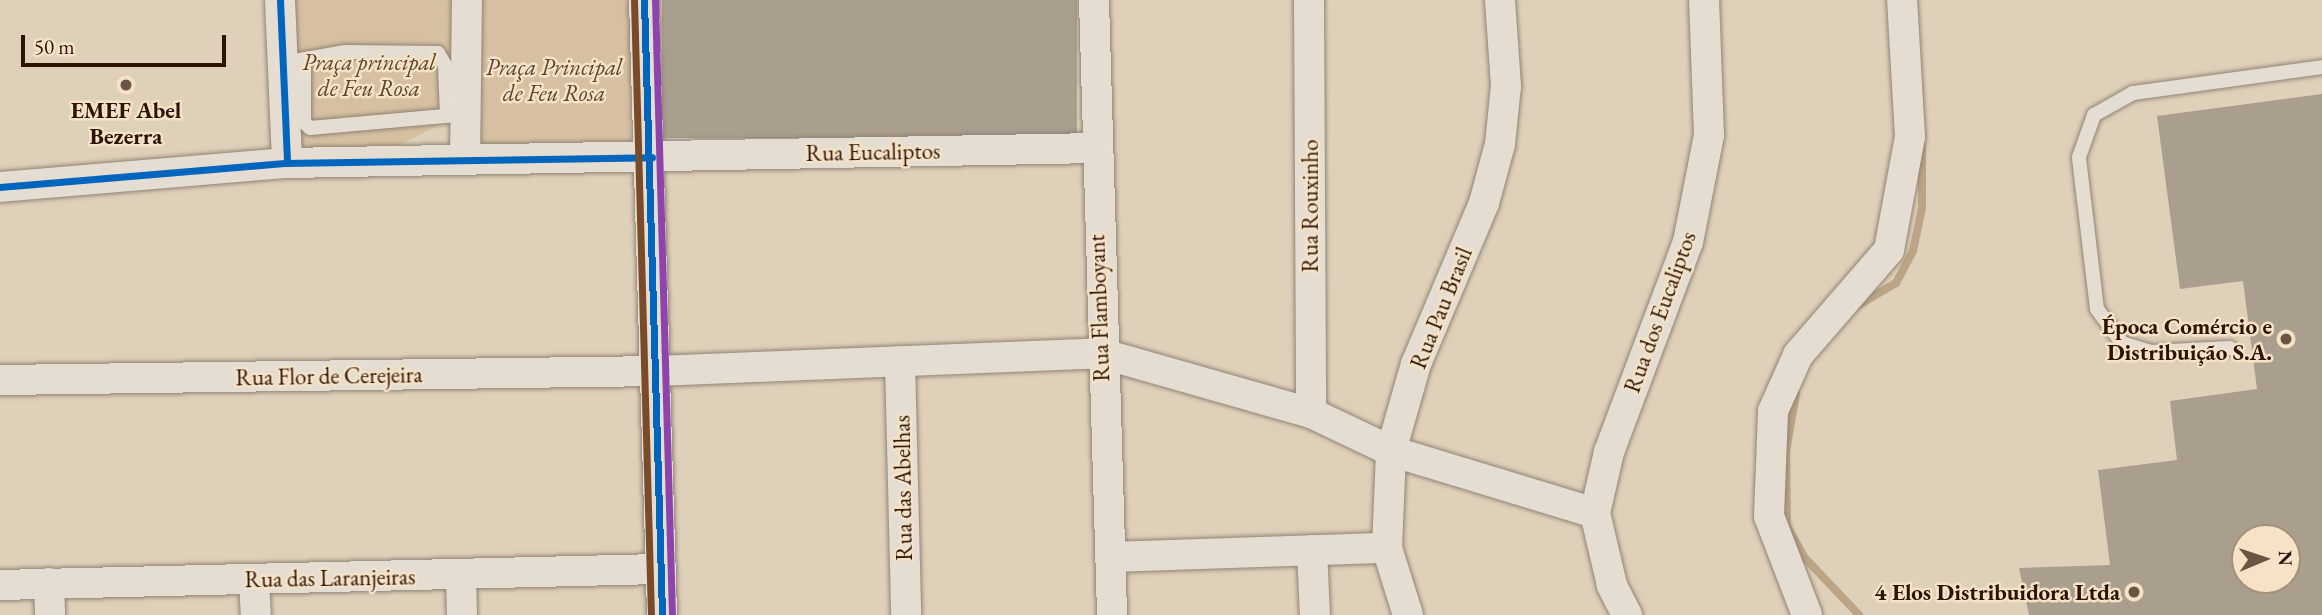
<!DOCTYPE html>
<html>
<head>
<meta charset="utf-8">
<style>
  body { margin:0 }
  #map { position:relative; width:2322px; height:615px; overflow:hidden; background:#dfd0b9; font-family:"EB Garamond",serif }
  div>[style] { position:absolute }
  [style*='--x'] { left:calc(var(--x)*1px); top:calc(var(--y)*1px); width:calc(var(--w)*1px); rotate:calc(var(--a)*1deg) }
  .green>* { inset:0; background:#d6c0a1; transform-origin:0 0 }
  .stream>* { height:8px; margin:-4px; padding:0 4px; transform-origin:4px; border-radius:4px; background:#bca587 }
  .building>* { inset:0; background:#aa9e8f; transform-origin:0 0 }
  .roads { filter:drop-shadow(0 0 2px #8f8475) drop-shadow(0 0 2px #8f8475) }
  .service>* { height:14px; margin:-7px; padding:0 7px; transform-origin:7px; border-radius:7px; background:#e5ddd2 }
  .minor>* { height:30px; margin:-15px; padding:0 15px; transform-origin:15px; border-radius:15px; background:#e5ddd2 }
  .bus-1>* { height:7px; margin:-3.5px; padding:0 3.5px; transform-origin:3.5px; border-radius:3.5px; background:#0065bd }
  .bus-2>* { height:7px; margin:-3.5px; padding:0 3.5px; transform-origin:3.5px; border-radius:3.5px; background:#7a4b2a }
  .bus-3>* { height:7px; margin:-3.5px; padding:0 3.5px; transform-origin:3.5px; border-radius:3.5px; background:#8e44ad }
  .dots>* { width:19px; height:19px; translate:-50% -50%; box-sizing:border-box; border:4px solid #f5e2c7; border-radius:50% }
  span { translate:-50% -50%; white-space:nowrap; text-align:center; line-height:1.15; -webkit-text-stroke:5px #f5e2c7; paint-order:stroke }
  .park-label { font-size:23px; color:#5d432e; font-style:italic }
  .poi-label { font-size:23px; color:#2c1305; font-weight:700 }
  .right { translate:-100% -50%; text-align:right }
  .street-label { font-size:23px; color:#2c1305 }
  .north { position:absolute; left:2231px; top:524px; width:70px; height:70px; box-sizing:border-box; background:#f5e2c7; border:2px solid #a58f79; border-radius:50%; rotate:88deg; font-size:19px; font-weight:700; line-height:28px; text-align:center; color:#2c1305 }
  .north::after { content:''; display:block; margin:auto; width:24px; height:32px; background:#6b5544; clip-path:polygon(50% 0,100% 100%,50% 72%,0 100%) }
  .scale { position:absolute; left:21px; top:35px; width:205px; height:32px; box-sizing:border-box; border:4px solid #2c1305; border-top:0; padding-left:9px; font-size:21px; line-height:24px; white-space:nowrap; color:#2c1305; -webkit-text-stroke:5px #f5e2c7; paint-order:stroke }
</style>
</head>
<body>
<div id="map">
  <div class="green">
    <div style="clip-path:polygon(289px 0,460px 0,453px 95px,437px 126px,391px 149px,294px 152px)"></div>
    <div style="left:474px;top:0;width:156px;height:160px"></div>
  </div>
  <div class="stream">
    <div style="--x:1852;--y:309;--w:51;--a:-30.6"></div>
    <div style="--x:1896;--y:283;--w:36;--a:-62"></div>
    <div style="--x:1913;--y:251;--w:44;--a:-78.2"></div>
    <div style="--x:1922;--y:208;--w:62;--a:-90"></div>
    <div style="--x:1796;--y:394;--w:58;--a:100"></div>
    <div style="--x:1786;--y:451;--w:75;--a:89.2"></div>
    <div style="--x:1787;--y:526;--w:37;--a:61"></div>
    <div style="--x:1805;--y:558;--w:79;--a:46.5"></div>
  </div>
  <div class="building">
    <div style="left:662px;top:0;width:415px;height:138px"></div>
    <div style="clip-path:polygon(evenodd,2322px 94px,2322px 615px,2029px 615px,2019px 568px,2110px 565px,2098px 470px,2177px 460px,2170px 401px,2257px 389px,2243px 281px,2180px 289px,2157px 116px,2322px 94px,2245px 538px,2287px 538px,2287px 580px,2245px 580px,2245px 538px)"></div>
  </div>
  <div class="roads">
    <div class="service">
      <div style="--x:304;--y:59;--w:63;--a:90"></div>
      <div style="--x:304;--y:122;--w:8;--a:45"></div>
      <div style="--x:310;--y:128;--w:158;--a:-5.1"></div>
      <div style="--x:295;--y:61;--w:51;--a:-10.2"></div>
      <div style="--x:345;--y:52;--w:93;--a:0.6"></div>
      <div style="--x:438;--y:53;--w:14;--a:60"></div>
      <div style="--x:445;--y:65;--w:51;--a:87.8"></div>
      <div style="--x:2230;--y:348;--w:79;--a:177.1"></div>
      <div style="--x:2151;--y:352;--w:30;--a:-163"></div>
      <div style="--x:2122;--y:343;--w:42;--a:-126.3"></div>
      <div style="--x:2097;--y:309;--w:153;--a:-96.8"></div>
      <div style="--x:2079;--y:157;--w:45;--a:-70.3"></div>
      <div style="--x:2094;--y:115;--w:45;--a:-29.4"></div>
      <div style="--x:2133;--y:93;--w:191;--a:-7.8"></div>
    </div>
    <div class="minor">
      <div style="--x:280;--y:0;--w:163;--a:87.5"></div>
      <div style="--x:644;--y:0;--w:615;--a:88.32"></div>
      <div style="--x:1094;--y:0;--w:615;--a:88.32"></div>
      <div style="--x:1309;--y:0;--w:413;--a:89.7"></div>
      <div style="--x:465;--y:160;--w:160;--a:-89.3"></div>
      <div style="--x:0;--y:187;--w:288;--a:-4.8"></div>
      <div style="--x:287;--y:163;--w:807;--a:-1.06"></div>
      <div style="--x:900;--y:361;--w:254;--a:88.6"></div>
      <div style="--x:0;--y:380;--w:658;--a:-0.78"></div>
      <div style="--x:658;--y:371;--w:442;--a:-2.3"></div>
      <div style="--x:1100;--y:353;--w:219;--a:15.9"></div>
      <div style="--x:1311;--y:413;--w:89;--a:25.4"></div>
      <div style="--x:1391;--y:451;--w:213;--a:16.9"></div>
      <div style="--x:1312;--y:550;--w:65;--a:87.4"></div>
      <div style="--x:1111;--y:557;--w:276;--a:-1.9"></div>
      <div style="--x:461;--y:575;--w:40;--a:88.6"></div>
      <div style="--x:254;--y:580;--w:35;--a:87"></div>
      <div style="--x:49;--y:583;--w:32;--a:88"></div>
      <div style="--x:0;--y:585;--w:660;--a:-1.39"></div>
      <div style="--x:1408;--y:615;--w:70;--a:-107.4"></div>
      <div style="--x:1387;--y:548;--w:97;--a:-87.6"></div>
      <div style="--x:1391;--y:451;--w:91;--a:-74"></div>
      <div style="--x:1416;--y:364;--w:175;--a:-67.1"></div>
      <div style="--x:1484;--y:203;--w:61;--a:-74.8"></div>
      <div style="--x:1500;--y:144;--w:58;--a:-84.1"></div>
      <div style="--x:1506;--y:86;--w:86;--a:-94"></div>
      <div style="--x:1627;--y:615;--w:34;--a:-117"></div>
      <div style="--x:1612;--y:585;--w:74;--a:-103.3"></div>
      <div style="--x:1595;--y:513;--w:63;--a:-77.1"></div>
      <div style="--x:1609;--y:452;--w:224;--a:-69.4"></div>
      <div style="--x:1688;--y:242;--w:109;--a:-78.9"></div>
      <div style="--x:1709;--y:135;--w:135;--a:-92.1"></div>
      <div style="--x:1807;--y:615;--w:106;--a:-111"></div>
      <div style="--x:1769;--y:516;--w:105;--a:-87.8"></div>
      <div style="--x:1773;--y:411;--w:61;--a:-65.9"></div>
      <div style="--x:1798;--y:355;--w:139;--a:-49.1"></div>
      <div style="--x:1889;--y:250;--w:115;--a:-79.5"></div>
      <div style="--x:1910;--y:137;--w:137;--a:-93.3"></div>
    </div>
  </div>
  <div class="bus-1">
    <div style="--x:280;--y:0;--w:163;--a:87.5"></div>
    <div style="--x:644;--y:0;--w:615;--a:88.32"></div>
    <div style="--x:0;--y:187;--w:288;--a:-4.8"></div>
    <div style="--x:287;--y:163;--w:365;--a:-0.9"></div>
  </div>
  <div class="bus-2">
    <div style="--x:634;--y:0;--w:615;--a:88.42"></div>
  </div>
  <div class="bus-3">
    <div style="--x:655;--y:0;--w:615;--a:88.42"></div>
  </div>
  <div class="dots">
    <div style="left:126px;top:85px;background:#6b5544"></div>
    <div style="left:2286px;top:339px;background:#6b5544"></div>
    <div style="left:2134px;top:592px;background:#6b5544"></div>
  </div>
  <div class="park-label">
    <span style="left:369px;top:75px">Praça principal<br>de Feu Rosa</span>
    <span style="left:554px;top:80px">Praça Principal<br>de Feu Rosa</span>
  </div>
  <div class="poi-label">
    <span style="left:126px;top:123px">EMEF Abel<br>Bezerra</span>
    <span class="right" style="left:2272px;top:339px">Época Comércio e<br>Distribuição S.A.</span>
    <span class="right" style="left:2120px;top:592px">4 Elos Distribuidora Ltda</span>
  </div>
  <div class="street-label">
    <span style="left:873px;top:152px;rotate:-1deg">Rua Eucaliptos</span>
    <span style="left:1310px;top:206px;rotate:-90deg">Rua Rouxinho</span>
    <span style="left:1099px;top:308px;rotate:-92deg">Rua Flamboyant</span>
    <span style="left:1441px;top:308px;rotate:-68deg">Rua Pau Brasil</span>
    <span style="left:1660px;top:312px;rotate:-70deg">Rua dos Eucaliptos</span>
    <span style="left:329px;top:376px;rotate:-1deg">Rua Flor de Cerejeira</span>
    <span style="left:903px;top:488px;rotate:-91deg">Rua das Abelhas</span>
    <span style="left:330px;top:578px;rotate:-1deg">Rua das Laranjeiras</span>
  </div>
  <div class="north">N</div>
  <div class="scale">50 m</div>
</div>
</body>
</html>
